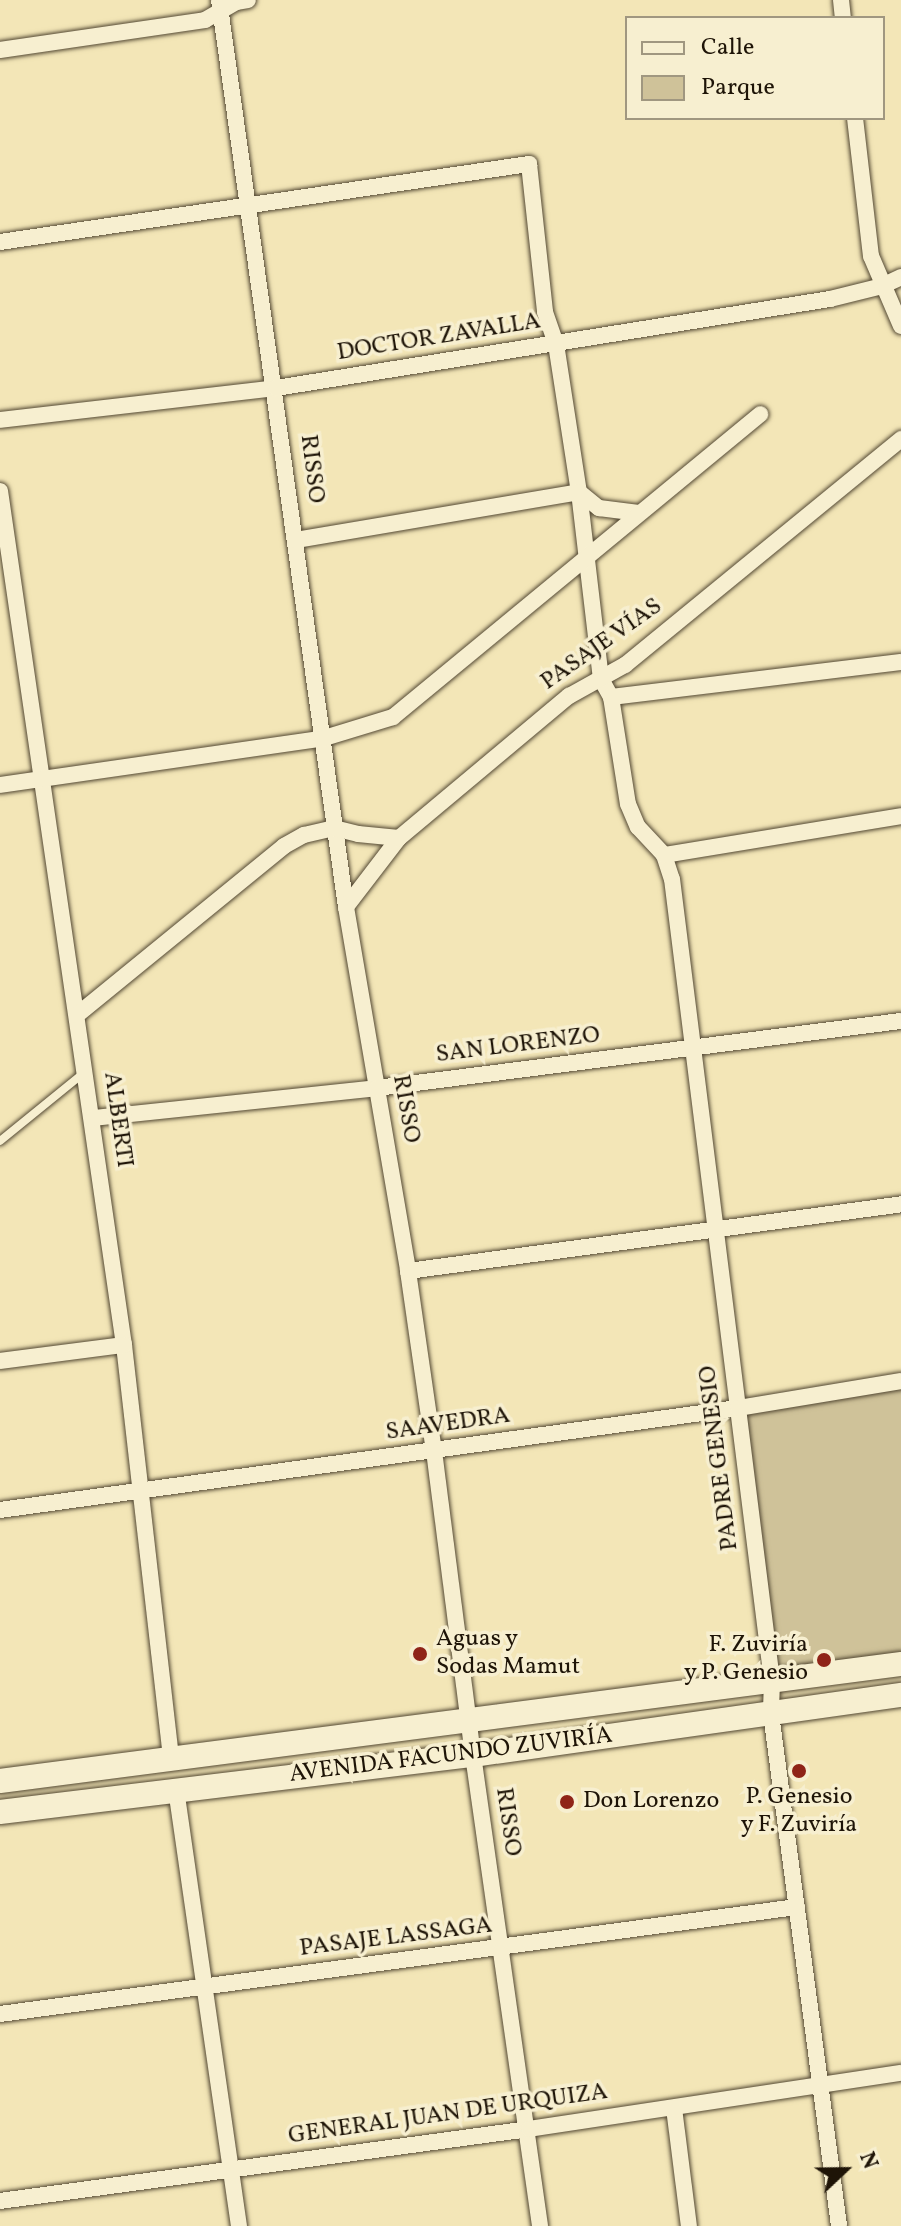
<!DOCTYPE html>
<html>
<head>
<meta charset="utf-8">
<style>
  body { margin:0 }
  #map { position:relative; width:901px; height:2226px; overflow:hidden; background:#f3e6b7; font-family:Vollkorn,serif }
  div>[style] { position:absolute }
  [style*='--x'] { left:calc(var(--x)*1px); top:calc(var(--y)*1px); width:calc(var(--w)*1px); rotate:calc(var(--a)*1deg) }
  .green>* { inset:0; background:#cfc299 }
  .roads { filter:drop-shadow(0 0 2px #534833) drop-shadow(0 0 2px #534833) }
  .lane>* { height:8px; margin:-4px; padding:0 4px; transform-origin:4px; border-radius:4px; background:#f7efd0 }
  .street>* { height:16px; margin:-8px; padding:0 8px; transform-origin:8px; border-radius:8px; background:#f7efd0 }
  .secondary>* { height:24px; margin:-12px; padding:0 12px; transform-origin:12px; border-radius:12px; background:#f7efd0 }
  .dots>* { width:22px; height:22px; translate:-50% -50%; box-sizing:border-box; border:4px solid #f7efd0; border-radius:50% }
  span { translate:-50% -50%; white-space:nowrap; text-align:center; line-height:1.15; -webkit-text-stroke:7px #f7efd0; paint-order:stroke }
  .street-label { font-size:24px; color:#1e1407 }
  .poi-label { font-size:24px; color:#1e1407 }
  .left { translate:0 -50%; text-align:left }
  .right { translate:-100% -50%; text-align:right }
  .legend { position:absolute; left:625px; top:16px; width:260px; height:104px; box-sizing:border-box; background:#f7efd0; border:2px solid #a09780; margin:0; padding:10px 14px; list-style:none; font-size:24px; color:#1e1407 }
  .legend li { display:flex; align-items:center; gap:16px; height:40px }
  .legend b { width:40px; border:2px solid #a09780 }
  .north { position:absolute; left:805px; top:2130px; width:80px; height:80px; -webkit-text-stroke:6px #f7efd0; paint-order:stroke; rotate:68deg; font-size:22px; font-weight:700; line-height:32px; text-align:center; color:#1e1407 }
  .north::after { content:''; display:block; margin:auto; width:28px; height:36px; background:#1e1407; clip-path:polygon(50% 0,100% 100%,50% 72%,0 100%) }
</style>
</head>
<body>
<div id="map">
  <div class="green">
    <div style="clip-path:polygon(901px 1384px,901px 1661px,774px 1678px,740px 1410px)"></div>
  </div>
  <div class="roads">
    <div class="lane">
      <div style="--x:0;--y:1141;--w:109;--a:-39.1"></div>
    </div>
    <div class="street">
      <div style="--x:219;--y:0;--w:916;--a:82.03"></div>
      <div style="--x:346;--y:907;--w:369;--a:80.3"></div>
      <div style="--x:408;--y:1271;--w:182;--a:81.8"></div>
      <div style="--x:434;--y:1451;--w:306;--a:82.7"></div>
      <div style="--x:473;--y:1755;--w:476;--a:81.9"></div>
      <div style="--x:841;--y:0;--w:18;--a:84"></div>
      <div style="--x:0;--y:50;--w:207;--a:-8.3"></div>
      <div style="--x:205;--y:20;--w:36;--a:-30"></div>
      <div style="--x:236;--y:2;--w:12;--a:-9"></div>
      <div style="--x:855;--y:118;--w:139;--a:83.4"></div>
      <div style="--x:871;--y:256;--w:76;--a:66.8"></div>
      <div style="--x:0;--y:242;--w:535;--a:-8.39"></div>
      <div style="--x:529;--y:164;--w:149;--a:83.8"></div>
      <div style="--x:545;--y:312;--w:34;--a:71"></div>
      <div style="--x:556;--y:344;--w:150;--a:81.2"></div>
      <div style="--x:579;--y:492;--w:188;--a:83.3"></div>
      <div style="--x:601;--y:679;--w:21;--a:61"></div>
      <div style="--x:611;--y:697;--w:292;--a:-6.9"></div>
      <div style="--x:0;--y:420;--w:278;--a:-6.6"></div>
      <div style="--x:276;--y:388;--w:561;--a:-9.13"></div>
      <div style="--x:830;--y:299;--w:54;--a:-14"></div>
      <div style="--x:882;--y:286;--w:21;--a:-25"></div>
      <div style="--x:0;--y:491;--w:863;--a:81.74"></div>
      <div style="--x:124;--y:1345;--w:417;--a:83.5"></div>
      <div style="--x:296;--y:540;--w:287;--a:-9.6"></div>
      <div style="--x:579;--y:492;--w:26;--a:39"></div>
      <div style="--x:599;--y:508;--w:40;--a:7.1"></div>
      <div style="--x:611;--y:697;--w:108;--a:81"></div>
      <div style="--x:628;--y:804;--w:25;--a:67"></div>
      <div style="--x:638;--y:827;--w:38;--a:47"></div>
      <div style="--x:664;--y:855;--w:25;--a:72"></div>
      <div style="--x:672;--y:879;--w:808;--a:82.89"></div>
      <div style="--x:772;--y:1681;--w:33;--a:92"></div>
      <div style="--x:771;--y:1714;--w:516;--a:82.43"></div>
      <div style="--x:0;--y:785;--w:324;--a:-8.2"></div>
      <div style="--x:321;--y:739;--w:75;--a:-17"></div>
      <div style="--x:393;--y:717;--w:476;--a:-39.5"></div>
      <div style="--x:664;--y:855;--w:240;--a:-9.3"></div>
      <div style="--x:346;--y:907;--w:87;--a:-52.5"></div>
      <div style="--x:399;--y:838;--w:222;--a:-39.9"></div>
      <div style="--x:569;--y:696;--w:64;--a:-29"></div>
      <div style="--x:625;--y:665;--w:357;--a:-39.3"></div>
      <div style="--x:77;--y:1015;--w:267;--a:-39.2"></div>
      <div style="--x:284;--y:846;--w:23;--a:-29"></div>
      <div style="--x:304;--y:835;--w:31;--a:-13"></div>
      <div style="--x:334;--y:828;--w:25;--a:14"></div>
      <div style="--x:358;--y:834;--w:41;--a:5.6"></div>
      <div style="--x:93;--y:1118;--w:286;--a:-6"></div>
      <div style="--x:377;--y:1088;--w:528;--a:-7.29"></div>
      <div style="--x:408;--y:1271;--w:498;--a:-7.7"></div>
      <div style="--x:0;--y:1361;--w:125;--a:-7.4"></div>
      <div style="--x:0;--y:1510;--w:745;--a:-7.87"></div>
      <div style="--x:738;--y:1408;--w:165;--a:-9.4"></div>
      <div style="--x:176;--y:1789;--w:442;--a:81.8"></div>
      <div style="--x:0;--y:2014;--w:804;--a:-7.65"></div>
      <div style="--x:674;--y:2108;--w:119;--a:82.8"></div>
      <div style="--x:0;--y:2201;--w:534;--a:-7.75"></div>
      <div style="--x:529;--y:2129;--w:376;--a:-8.6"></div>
    </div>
    <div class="secondary">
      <div style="--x:0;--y:1781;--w:909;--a:-7.4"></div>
      <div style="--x:0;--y:1812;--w:476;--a:-6.9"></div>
      <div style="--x:473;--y:1755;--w:432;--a:-8"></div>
    </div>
  </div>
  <div class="dots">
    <div style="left:420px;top:1654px;background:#8f2418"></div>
    <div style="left:824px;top:1660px;background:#8f2418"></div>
    <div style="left:799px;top:1771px;background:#8f2418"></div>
    <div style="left:567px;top:1802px;background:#8f2418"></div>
  </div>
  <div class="street-label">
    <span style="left:439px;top:338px;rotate:-9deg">DOCTOR ZAVALLA</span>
    <span style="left:311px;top:469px;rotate:83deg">RISSO</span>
    <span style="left:602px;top:645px;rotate:-35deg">PASAJE VÍAS</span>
    <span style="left:518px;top:1046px;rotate:-7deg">SAN LORENZO</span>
    <span style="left:405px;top:1109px;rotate:80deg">RISSO</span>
    <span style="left:117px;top:1120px;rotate:82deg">ALBERTI</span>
    <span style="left:448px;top:1425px;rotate:-8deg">SAAVEDRA</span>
    <span style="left:720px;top:1458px;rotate:-97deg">PADRE GENESIO</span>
    <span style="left:451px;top:1756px;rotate:-7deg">AVENIDA FACUNDO ZUVIRÍA</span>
    <span style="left:507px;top:1822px;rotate:82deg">RISSO</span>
    <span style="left:396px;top:1938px;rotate:-7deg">PASAJE LASSAGA</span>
    <span style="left:448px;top:2115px;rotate:-8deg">GENERAL JUAN DE URQUIZA</span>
  </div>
  <div class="poi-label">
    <span class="left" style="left:436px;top:1654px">Aguas y<br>Sodas Mamut</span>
    <span class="right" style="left:808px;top:1660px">F. Zuviría<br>y P. Genesio</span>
    <span style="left:799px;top:1812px">P. Genesio<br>y F. Zuviría</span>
    <span class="left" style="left:583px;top:1802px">Don Lorenzo</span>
  </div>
  <ul class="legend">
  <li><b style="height:10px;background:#f7efd0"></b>Calle</li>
  <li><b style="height:22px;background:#cfc299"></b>Parque</li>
  </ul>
  <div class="north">N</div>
</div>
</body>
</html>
